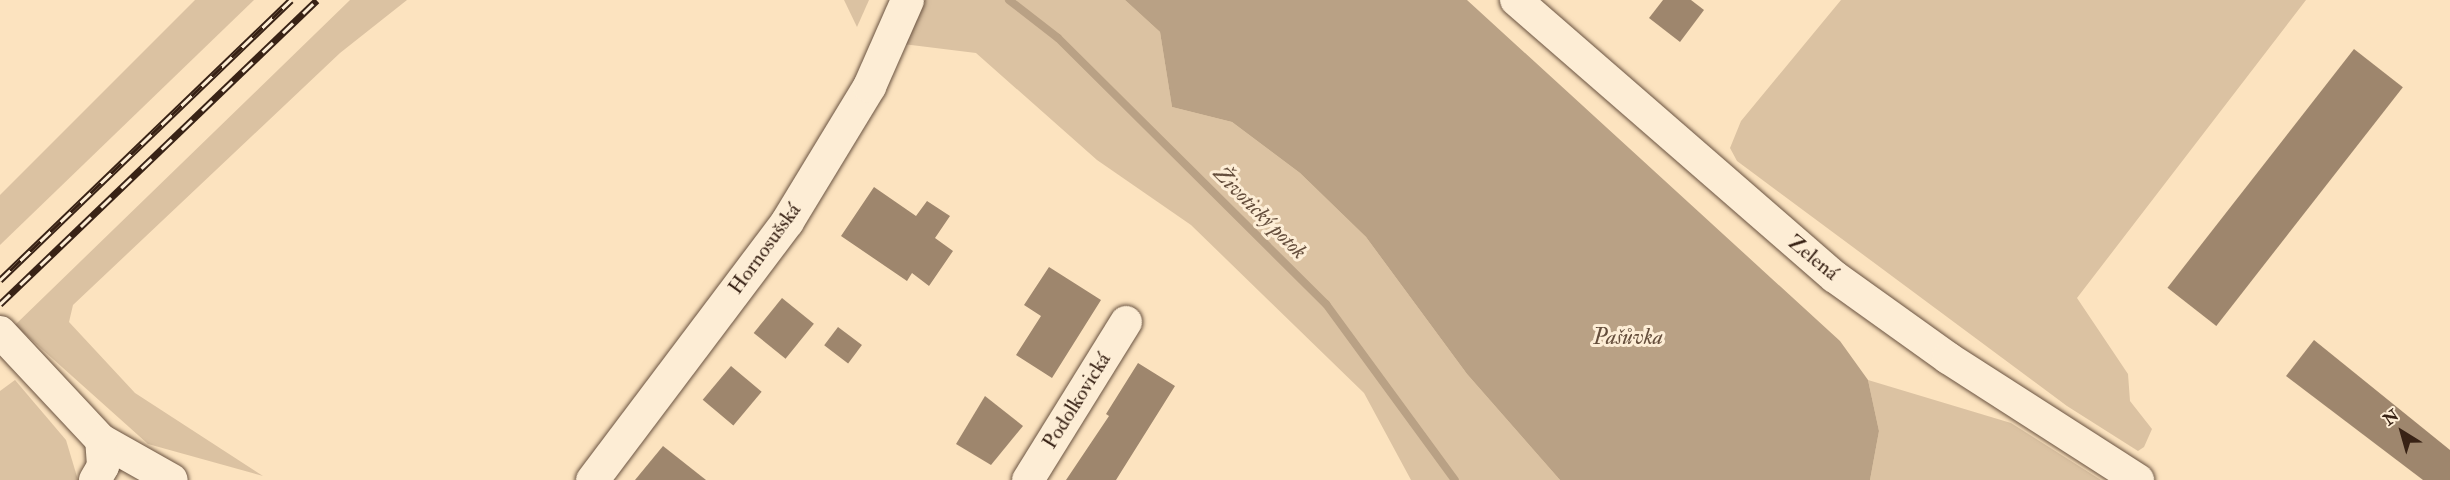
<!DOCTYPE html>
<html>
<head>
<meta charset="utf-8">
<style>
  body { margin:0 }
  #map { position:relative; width:2450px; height:480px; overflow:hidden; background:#fce3bf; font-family:"IM FELL Double Pica",serif }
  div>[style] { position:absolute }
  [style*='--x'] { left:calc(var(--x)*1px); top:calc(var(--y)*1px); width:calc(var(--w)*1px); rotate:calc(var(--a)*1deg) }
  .green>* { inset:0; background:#dbc2a2 }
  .water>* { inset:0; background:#b9a185 }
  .stream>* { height:8px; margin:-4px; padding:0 4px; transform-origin:4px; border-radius:4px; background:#b9a185 }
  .building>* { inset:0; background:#9e866d; transform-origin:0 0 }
  .roads { filter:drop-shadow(0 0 2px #695240) drop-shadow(0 0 2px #695240) }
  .street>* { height:32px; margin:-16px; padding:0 16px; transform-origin:16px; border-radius:16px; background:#fdedd5 }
  .secondary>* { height:33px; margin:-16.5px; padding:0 16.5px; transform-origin:16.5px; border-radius:16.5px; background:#fdedd5 }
  .rail>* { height:7px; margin-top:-3.5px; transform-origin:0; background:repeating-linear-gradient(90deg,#fdedd5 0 14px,#382215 0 28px); box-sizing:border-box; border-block:2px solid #382215 }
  span { translate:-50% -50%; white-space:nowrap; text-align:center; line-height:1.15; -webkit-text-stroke:6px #fdedd5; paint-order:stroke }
  .street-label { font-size:21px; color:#382215 }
  .water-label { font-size:22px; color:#654e3c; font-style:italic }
  .north { position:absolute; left:2372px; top:402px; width:60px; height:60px; -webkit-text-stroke:4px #fdedd5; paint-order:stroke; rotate:323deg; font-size:16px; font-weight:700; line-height:24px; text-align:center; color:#382215 }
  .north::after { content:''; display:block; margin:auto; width:21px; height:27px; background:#382215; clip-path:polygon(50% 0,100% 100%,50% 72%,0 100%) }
</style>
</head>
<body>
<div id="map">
  <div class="green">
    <div style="clip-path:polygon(195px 0,254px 0,0 245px,0 195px)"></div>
    <div style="clip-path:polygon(350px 0,407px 0,340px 53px,73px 305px,69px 322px,135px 393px,263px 476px,148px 444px,15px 325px)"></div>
    <div style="clip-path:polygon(844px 0,869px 0,857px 27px)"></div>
    <div style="clip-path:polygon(920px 0,1125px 0,1160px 32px,1172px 107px,1232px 122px,1300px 173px,1366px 237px,1467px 374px,1560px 480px,1411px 480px,1364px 393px,1191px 225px,1097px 160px,976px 53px,903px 44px)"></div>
    <div style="clip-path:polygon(1841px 0,2306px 0,2077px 298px,2128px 374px,2130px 401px,2152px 429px,2144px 447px,2138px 451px,2067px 406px,1737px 161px,1730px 148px,1741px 121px)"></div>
    <div style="clip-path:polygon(15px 380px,66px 440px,78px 480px,0 480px,0 391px)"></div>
    <div style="clip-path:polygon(1868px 380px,2011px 423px,2101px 480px,1870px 480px,1879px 431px)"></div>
  </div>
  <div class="water">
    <div style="clip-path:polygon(1125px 0,1467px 0,1840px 341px,1868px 380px,1879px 431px,1870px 480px,1560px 480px,1467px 374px,1366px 237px,1300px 173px,1232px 122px,1172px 107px,1160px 32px)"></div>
  </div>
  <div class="stream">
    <div style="--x:1009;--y:0;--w:62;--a:37.8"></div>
    <div style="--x:1058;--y:38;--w:378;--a:44.8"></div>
    <div style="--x:1326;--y:304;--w:218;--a:53.8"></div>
  </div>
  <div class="building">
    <div style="clip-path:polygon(1663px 0,1691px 0,1704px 10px,1680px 42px,1649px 18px)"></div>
    <div style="left:2354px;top:49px;width:62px;height:303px;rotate:38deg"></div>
    <div style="clip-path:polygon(874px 187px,916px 216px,927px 201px,950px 216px,935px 238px,953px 251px,929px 286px,912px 273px,907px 281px,841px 236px)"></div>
    <div style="clip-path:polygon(1049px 267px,1101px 300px,1052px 378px,1016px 355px,1041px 316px,1024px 305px)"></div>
    <div style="left:782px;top:298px;width:41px;height:45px;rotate:39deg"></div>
    <div style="left:838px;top:327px;width:30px;height:23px;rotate:37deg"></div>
    <div style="clip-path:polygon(2314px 340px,2450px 450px,2450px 480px,2423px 480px,2286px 376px)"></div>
    <div style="clip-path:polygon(1138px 363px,1175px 386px,1116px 480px,1066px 480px,1109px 416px,1106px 414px)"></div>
    <div style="left:731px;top:366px;width:40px;height:44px;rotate:40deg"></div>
    <div style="clip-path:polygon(985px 396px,1023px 426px,991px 465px,956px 444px)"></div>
    <div style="clip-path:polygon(663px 446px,706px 480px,635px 480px)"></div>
  </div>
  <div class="roads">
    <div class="street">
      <div style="--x:1516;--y:0;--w:422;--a:41"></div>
      <div style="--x:1835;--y:277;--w:139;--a:35.6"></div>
      <div style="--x:1948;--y:358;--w:226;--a:32.7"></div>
      <div style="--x:0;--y:332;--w:148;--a:46.9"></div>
      <div style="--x:101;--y:440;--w:81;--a:29.4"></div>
      <div style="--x:95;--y:480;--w:16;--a:-60"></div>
      <div style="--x:103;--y:466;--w:26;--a:-94"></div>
      <div style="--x:1028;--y:480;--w:186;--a:-58.2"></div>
    </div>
    <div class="secondary">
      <div style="--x:592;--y:480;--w:324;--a:-53"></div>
      <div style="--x:787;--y:221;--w:158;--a:-58.7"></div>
      <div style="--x:869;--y:86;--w:94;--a:-66.2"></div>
    </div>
  </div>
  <div class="rail">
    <div style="--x:0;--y:280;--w:404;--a:-43.9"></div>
    <div style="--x:0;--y:304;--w:439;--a:-43.8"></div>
  </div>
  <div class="street-label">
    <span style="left:765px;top:249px;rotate:-54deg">Hornosušská</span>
    <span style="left:1813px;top:258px;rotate:39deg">Zelená</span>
    <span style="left:1077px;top:401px;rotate:-58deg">Podolkovická</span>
  </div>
  <div class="water-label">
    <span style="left:1260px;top:213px;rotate:45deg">Životický potok</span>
    <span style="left:1628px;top:338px">Pašůvka</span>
  </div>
  <div class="north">N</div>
</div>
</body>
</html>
